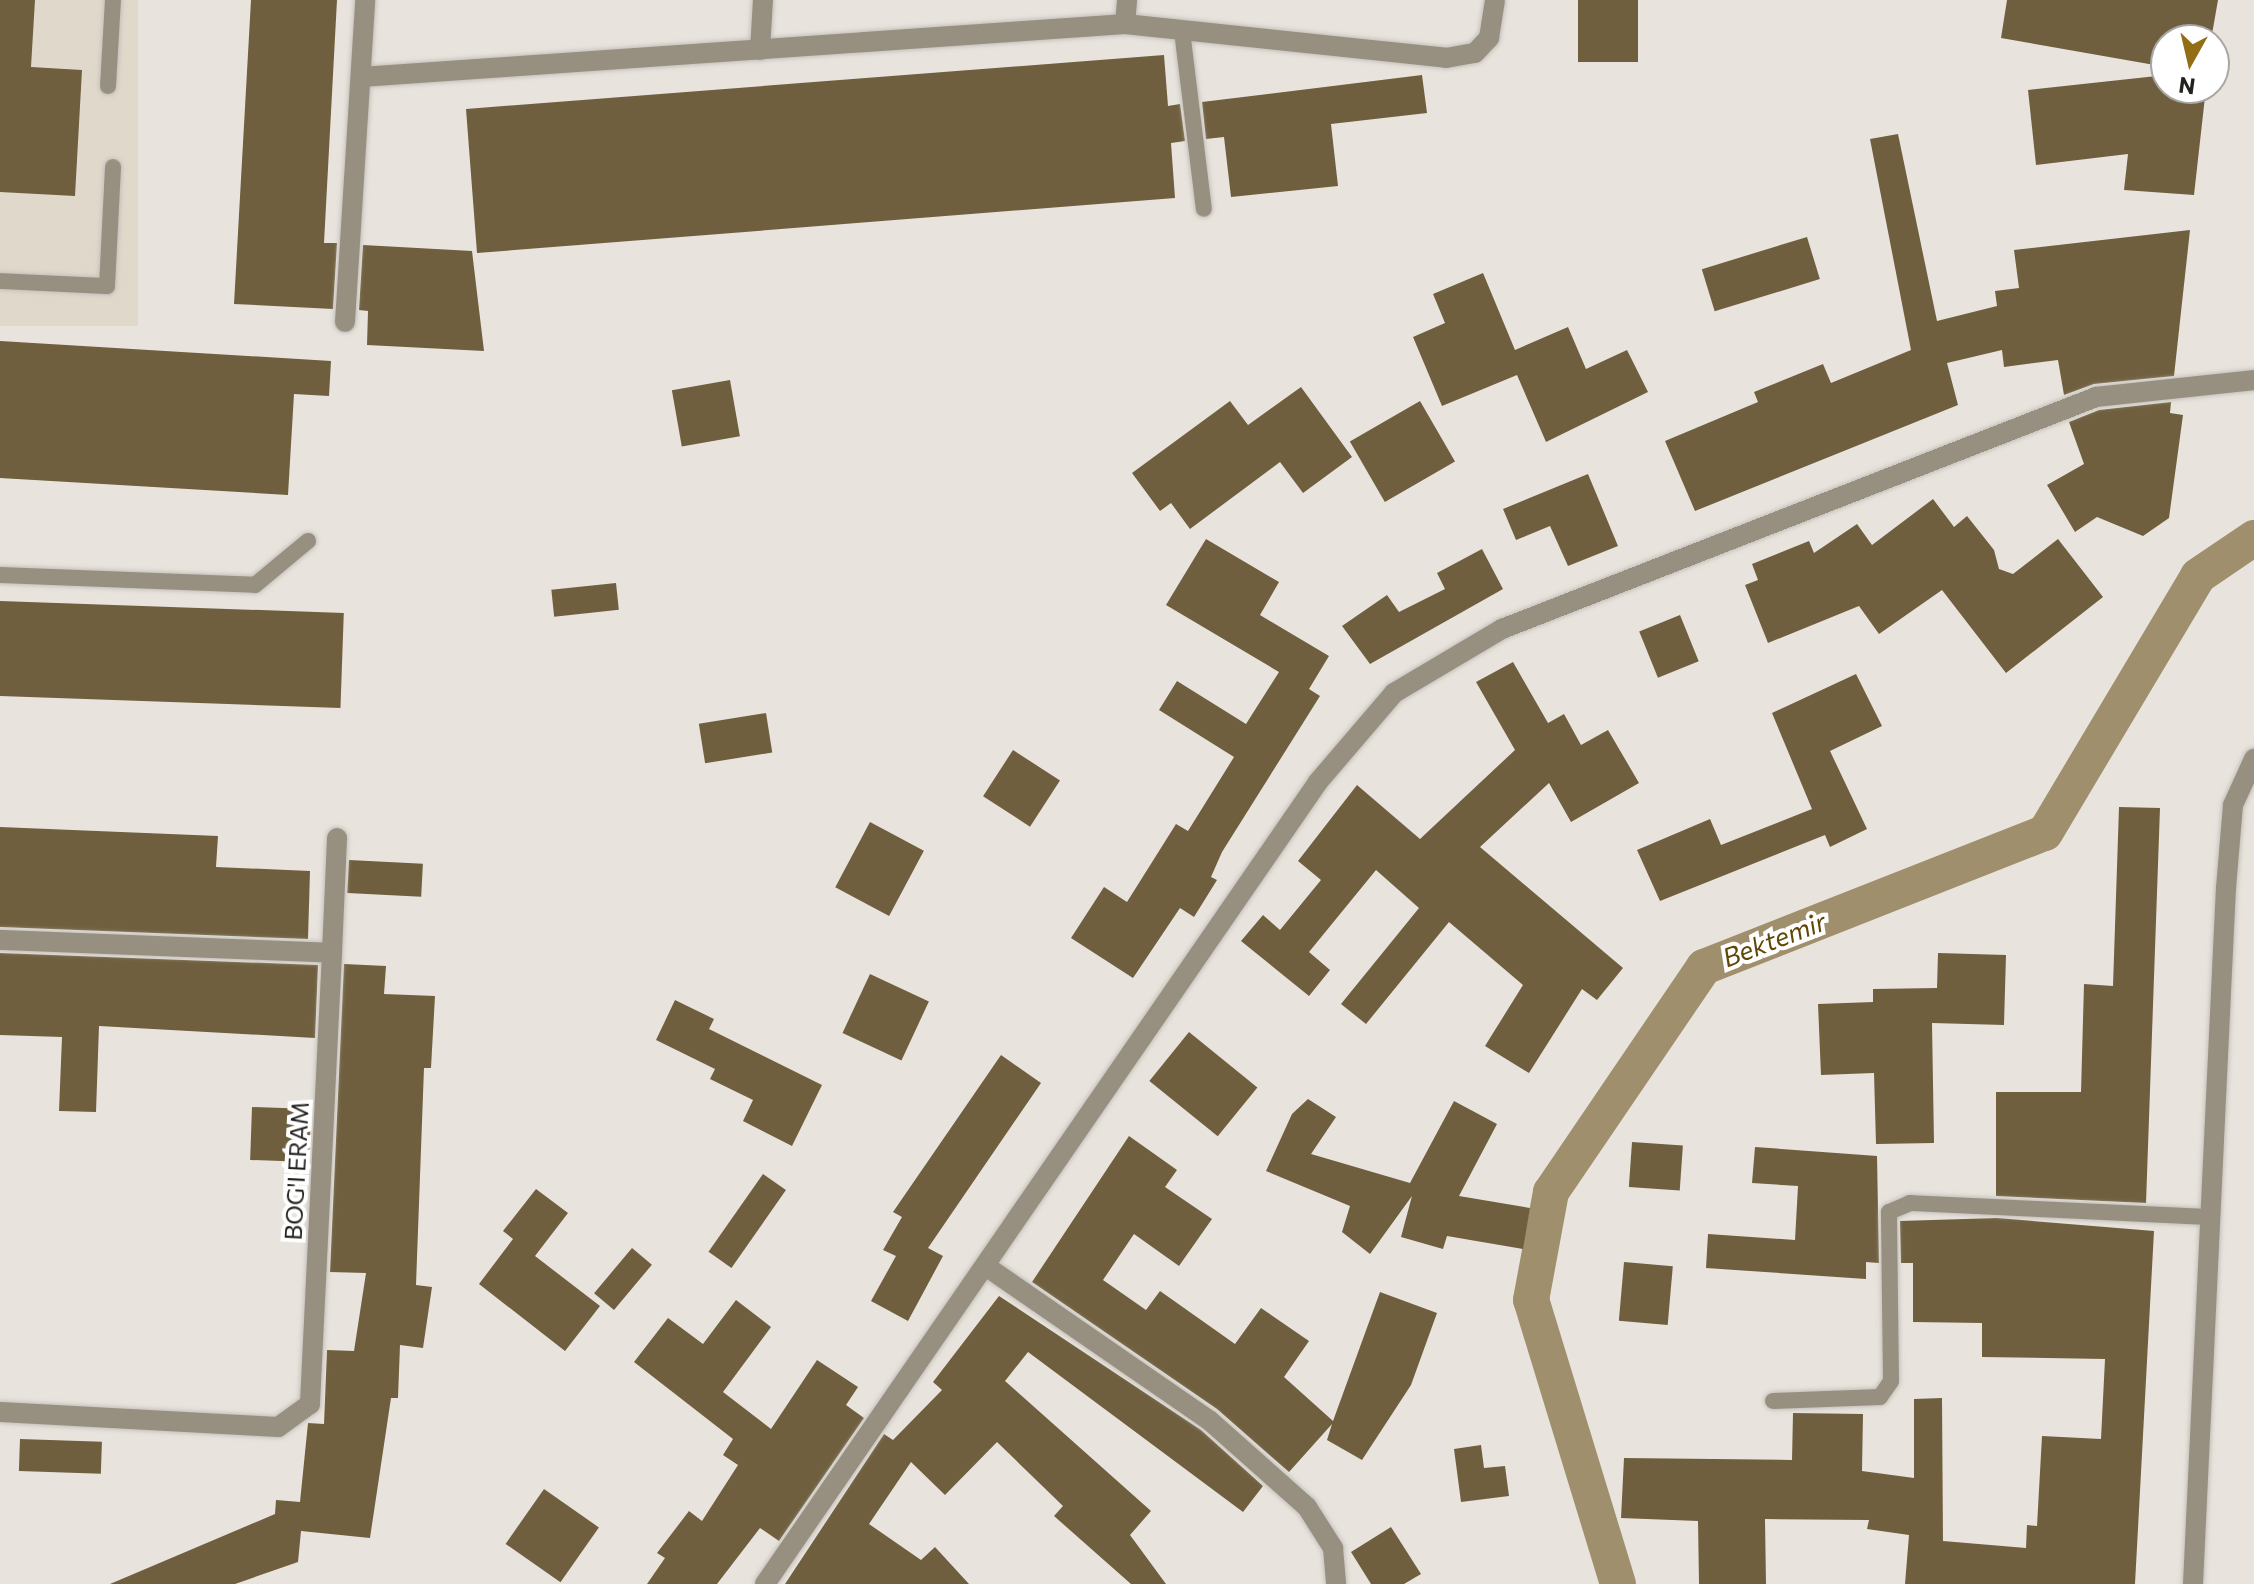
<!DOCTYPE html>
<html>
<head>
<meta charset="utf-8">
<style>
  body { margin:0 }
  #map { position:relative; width:2254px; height:1584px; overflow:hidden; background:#e8e4dd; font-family:Commissioner,sans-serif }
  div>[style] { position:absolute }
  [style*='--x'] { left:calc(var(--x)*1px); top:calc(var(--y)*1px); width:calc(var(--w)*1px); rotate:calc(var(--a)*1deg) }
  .built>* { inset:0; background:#e0d9cb; transform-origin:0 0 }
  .canal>* { height:36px; margin:-18px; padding:0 18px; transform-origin:18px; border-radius:18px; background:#9f8f6d }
  .building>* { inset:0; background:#6f5f3f; transform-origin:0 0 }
  .roads { filter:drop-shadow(0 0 2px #c5c1bb) drop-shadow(0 0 2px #c5c1bb) }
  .service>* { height:16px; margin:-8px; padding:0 8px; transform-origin:8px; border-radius:8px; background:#979081 }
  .minor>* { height:20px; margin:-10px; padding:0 10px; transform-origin:10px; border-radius:10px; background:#979081 }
  .tertiary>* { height:20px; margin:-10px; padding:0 10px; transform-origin:10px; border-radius:10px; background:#979081 }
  span { translate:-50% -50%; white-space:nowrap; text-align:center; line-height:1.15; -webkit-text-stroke:8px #fff; paint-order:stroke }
  .street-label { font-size:24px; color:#23221f }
  .water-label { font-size:26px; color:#5f4705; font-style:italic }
  .north { position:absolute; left:2150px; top:24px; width:80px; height:80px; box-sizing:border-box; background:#fff; border:2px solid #a7a7a5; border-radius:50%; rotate:188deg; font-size:22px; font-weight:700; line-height:32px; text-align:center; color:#23221f }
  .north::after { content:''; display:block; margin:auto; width:28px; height:36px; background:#926e15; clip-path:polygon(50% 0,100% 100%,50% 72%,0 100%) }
</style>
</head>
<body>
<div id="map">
  <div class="built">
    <div style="left:0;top:0;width:138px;height:326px"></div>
  </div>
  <div class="canal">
    <div style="--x:1618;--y:1584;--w:297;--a:-107"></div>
    <div style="--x:1531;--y:1300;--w:110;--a:-79.5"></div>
    <div style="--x:1551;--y:1192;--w:272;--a:-55.8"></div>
    <div style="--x:1704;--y:967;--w:366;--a:-21.5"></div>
    <div style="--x:2045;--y:833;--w:299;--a:-59.2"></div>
    <div style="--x:2198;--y:576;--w:68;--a:-34.2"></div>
  </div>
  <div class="building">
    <div style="clip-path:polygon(0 0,35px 0,31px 67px,82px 70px,75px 196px,0 192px)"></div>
    <div style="clip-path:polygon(251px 0,337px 0,324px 243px,337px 243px,333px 309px,234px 304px)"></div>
    <div style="left:1578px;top:0;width:60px;height:62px"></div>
    <div style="clip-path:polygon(2007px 0,2218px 0,2211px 40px,2166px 40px,2166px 67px,2001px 38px)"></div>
    <div style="clip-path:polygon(1164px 55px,1168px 106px,1180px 104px,1185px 141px,1171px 143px,1175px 198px,477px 253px,466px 109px)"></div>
    <div style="clip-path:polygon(1422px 75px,1427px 113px,1331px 124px,1338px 186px,1231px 197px,1224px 137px,1206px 139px,1202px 102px)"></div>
    <div style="clip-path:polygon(2166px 75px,2166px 88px,2206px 88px,2194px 195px,2124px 190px,2128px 154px,2036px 165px,2028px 90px)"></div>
    <div style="clip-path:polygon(1898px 134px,1937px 321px,1997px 306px,1995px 291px,2019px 288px,2014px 250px,2190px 230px,2174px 376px,2094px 384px,2064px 395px,2058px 360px,2004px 367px,2002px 350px,1947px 363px,1958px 405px,1695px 511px,1665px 441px,1758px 402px,1754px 392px,1823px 364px,1831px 383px,1911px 350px,1870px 139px)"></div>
    <div style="left:1807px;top:237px;width:44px;height:110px;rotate:73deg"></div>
    <div style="clip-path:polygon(363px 245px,472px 251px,484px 351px,367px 345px,368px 311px,359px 310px)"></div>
    <div style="clip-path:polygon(1483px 273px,1515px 350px,1568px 327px,1586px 369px,1627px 350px,1648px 392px,1546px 442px,1517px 375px,1442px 406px,1413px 337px,1445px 323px,1433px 294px)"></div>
    <div style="clip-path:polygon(0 341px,331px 361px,329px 396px,294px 394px,288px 495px,0 478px)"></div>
    <div style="left:730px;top:380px;width:57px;height:59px;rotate:80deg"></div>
    <div style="clip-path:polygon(1301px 387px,1352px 457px,1303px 493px,1280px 462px,1190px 529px,1171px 503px,1160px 511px,1132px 473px,1230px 401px,1248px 425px)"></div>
    <div style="left:1420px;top:401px;width:70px;height:81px;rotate:60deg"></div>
    <div style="clip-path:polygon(2171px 402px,2170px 413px,2183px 415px,2169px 518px,2143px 536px,2097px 517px,2075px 532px,2047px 485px,2084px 464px,2069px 422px,2099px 410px)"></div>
    <div style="clip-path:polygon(1588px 474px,1618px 546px,1568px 566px,1550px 526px,1516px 540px,1503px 509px)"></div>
    <div style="clip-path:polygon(1933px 499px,1954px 527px,1967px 516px,1994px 550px,1999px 569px,2013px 574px,2058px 539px,2103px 597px,2006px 673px,1942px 590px,1879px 634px,1859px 606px,1768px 643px,1745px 585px,1758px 580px,1752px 564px,1809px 541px,1814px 553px,1857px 524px,1872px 545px)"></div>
    <div style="clip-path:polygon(1206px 539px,1279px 582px,1260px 615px,1329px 656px,1309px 689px,1320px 696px,1222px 852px,1211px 877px,1217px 880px,1194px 917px,1180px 908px,1133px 978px,1071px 938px,1104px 887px,1127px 902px,1176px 824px,1188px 831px,1234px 757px,1159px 710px,1177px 681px,1246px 724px,1279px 672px,1166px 605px)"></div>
    <div style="clip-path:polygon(1482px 549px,1503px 589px,1370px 664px,1342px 626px,1387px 595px,1399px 612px,1445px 589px,1437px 573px)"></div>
    <div style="left:616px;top:583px;width:27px;height:65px;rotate:84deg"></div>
    <div style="left:0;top:601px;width:344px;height:95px;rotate:2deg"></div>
    <div style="left:1680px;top:615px;width:50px;height:44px;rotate:68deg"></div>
    <div style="clip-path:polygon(1513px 662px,1548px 723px,1564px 714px,1581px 745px,1608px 730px,1639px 783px,1571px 822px,1549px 783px,1480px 847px,1623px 968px,1597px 1000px,1582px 989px,1529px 1073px,1485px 1046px,1523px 985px,1449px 922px,1366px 1024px,1341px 1004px,1419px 908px,1376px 870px,1309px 952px,1330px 970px,1309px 996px,1241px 941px,1263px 915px,1280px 930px,1321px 880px,1298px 861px,1357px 785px,1420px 839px,1515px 750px,1476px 682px)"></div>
    <div style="clip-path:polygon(1856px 674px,1882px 726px,1830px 751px,1867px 829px,1830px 847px,1825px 835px,1660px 901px,1637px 850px,1710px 819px,1721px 845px,1812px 809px,1772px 713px)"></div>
    <div style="left:766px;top:713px;width:40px;height:68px;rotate:81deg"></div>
    <div style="left:1013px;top:750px;width:56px;height:55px;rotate:33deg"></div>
    <div style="clip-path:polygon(2119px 807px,2160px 808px,2146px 1203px,1996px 1196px,1996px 1092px,2081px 1092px,2084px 984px,2113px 986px)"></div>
    <div style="left:870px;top:822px;width:61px;height:74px;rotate:28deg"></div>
    <div style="clip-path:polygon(0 827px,218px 836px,216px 867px,310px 871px,308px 939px,0 927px)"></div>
    <div style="left:349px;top:860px;width:74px;height:33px;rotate:3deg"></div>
    <div style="clip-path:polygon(0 953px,318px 965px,315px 1038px,99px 1026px,96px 1112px,59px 1111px,62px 1037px,0 1035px)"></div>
    <div style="clip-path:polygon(1938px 953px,2006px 955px,2004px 1025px,1932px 1023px,1934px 1143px,1876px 1144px,1874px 1073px,1821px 1075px,1818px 1004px,1873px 1002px,1873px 989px,1937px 988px)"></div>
    <div style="clip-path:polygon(344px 964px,386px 966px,384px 994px,435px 996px,431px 1068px,424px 1068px,416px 1285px,432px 1287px,423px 1348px,400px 1345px,398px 1398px,391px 1398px,370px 1538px,301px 1531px,298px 1562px,235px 1584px,110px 1584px,275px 1514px,276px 1500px,300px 1502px,308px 1423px,324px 1424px,327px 1350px,354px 1351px,366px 1273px,330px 1272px)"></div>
    <div style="left:870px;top:974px;width:65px;height:65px;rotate:25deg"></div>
    <div style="clip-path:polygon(675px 1000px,714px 1019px,709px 1029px,822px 1085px,792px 1146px,743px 1121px,753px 1100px,710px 1079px,715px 1069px,656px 1040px)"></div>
    <div style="left:1189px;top:1032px;width:88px;height:63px;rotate:39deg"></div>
    <div style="clip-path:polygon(1001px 1055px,1041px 1083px,928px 1248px,943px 1256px,908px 1321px,871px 1301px,896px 1256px,883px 1250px,902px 1217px,893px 1212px)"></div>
    <div style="clip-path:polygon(1308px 1099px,1336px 1117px,1311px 1154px,1410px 1183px,1454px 1101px,1497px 1124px,1459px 1196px,1530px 1208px,1523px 1249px,1447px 1236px,1443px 1249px,1401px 1237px,1412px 1196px,1370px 1254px,1342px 1232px,1350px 1206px,1266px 1171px,1292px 1114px)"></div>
    <div style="left:252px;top:1107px;width:59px;height:53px;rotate:2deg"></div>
    <div style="clip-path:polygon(1129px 1136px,1177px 1170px,1165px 1187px,1212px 1219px,1179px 1266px,1134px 1234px,1103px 1280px,1146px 1310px,1160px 1291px,1235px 1344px,1261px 1308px,1309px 1341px,1284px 1377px,1333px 1421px,1380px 1292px,1437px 1313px,1411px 1385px,1362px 1460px,1327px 1440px,1332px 1424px,1289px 1472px,1217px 1409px,1032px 1282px)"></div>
    <div style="left:1632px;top:1142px;width:51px;height:45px;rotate:4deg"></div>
    <div style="clip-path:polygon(1755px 1147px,1877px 1156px,1879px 1263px,1866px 1262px,1866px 1279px,1706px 1268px,1708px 1234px,1795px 1240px,1798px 1186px,1752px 1183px)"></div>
    <div style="left:763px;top:1174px;width:28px;height:95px;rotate:35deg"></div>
    <div style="clip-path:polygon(536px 1189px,568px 1213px,535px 1256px,600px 1306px,565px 1351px,479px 1284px,513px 1239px,503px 1231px)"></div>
    <div style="clip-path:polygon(1997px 1218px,2154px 1231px,2135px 1584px,1905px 1584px,1909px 1535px,1867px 1529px,1869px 1520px,1765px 1519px,1766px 1584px,1699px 1584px,1698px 1521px,1621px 1518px,1624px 1458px,1792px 1460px,1793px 1413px,1863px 1414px,1862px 1471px,1914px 1478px,1914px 1399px,1942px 1398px,1943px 1541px,2026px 1548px,2027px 1525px,2037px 1526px,2042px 1436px,2101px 1439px,2105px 1359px,1982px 1357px,1982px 1323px,1913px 1322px,1913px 1263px,1901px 1263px,1900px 1221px)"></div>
    <div style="left:632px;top:1248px;width:26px;height:59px;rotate:40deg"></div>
    <div style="left:1624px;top:1262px;width:49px;height:59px;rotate:5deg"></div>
    <div style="clip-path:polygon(999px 1296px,1201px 1430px,1263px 1486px,1243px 1512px,1028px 1352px,1005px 1381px,1151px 1511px,1130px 1535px,1166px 1584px,1131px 1584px,1054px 1516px,1063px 1506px,997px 1442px,945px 1495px,911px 1462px,869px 1524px,921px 1560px,935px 1547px,969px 1584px,785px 1584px,884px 1434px,893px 1440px,942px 1390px,933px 1382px)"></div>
    <div style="clip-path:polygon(736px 1300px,771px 1327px,723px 1392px,771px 1429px,817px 1360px,858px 1387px,846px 1405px,864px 1418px,779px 1541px,760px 1528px,717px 1584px,647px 1584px,665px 1558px,657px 1553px,689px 1511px,702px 1521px,738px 1465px,723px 1455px,733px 1439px,634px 1362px,668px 1318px,703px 1344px)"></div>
    <div style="left:20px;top:1439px;width:82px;height:32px;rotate:2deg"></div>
    <div style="clip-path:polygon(1481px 1445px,1484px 1468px,1505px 1466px,1509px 1496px,1461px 1502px,1454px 1449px)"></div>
    <div style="left:544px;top:1489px;width:67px;height:67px;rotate:35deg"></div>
    <div style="clip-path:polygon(1391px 1527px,1421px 1574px,1404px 1584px,1371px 1584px,1351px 1552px)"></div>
  </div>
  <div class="roads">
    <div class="service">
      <div style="--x:1182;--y:31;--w:179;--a:83"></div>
      <div style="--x:108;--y:86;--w:86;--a:-86.7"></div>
      <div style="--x:0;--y:281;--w:107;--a:2.7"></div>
      <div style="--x:107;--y:286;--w:119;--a:-87.1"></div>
      <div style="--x:0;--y:575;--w:255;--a:2.2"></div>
      <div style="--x:255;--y:585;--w:69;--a:-39.7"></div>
      <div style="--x:1773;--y:1401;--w:107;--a:-2.1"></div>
      <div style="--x:1880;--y:1397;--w:19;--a:-55"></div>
      <div style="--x:1891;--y:1381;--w:169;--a:-90.7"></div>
      <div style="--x:1889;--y:1212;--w:23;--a:-23"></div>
      <div style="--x:1910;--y:1203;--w:301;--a:2.7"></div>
    </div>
    <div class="minor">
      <div style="--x:1125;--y:24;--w:24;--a:-85"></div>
      <div style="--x:760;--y:50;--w:50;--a:-86.6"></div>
      <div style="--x:361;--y:77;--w:766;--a:-3.97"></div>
      <div style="--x:1125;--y:24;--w:323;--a:6"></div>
      <div style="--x:1446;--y:58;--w:29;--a:-10"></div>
      <div style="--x:1475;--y:53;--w:21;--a:-47"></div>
      <div style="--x:1489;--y:38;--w:38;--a:-81"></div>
      <div style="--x:345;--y:322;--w:323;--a:-86.4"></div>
      <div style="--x:0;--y:940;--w:332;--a:2.2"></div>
      <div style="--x:332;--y:953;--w:452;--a:92.8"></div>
      <div style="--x:310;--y:1404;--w:39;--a:144"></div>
      <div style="--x:278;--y:1427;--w:278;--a:-176.9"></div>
      <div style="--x:332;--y:953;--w:115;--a:-87.5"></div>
      <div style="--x:987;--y:1267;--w:270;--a:34.6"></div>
      <div style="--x:1209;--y:1420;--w:131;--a:41.6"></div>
      <div style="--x:1307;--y:1507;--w:49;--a:57.6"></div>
      <div style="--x:1333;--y:1548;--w:36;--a:85"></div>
      <div style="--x:765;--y:1584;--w:974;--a:-55.41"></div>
      <div style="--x:1318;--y:782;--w:117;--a:-49.5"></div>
      <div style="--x:1394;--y:693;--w:126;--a:-30.7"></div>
      <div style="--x:1502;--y:629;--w:638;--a:-21.33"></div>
      <div style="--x:2096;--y:397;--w:159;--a:-6.1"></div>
    </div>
    <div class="tertiary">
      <div style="--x:2193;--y:1584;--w:697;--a:-87.29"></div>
      <div style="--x:2226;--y:888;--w:83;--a:-85.2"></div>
      <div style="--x:2233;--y:805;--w:51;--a:-65.5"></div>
    </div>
  </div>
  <div class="street-label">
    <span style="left:296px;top:1171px;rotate:-87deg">BOG'I ERAM</span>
  </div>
  <div class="water-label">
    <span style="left:1774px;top:939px;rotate:-21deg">Bektemir</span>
  </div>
  <div class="north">N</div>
</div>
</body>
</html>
